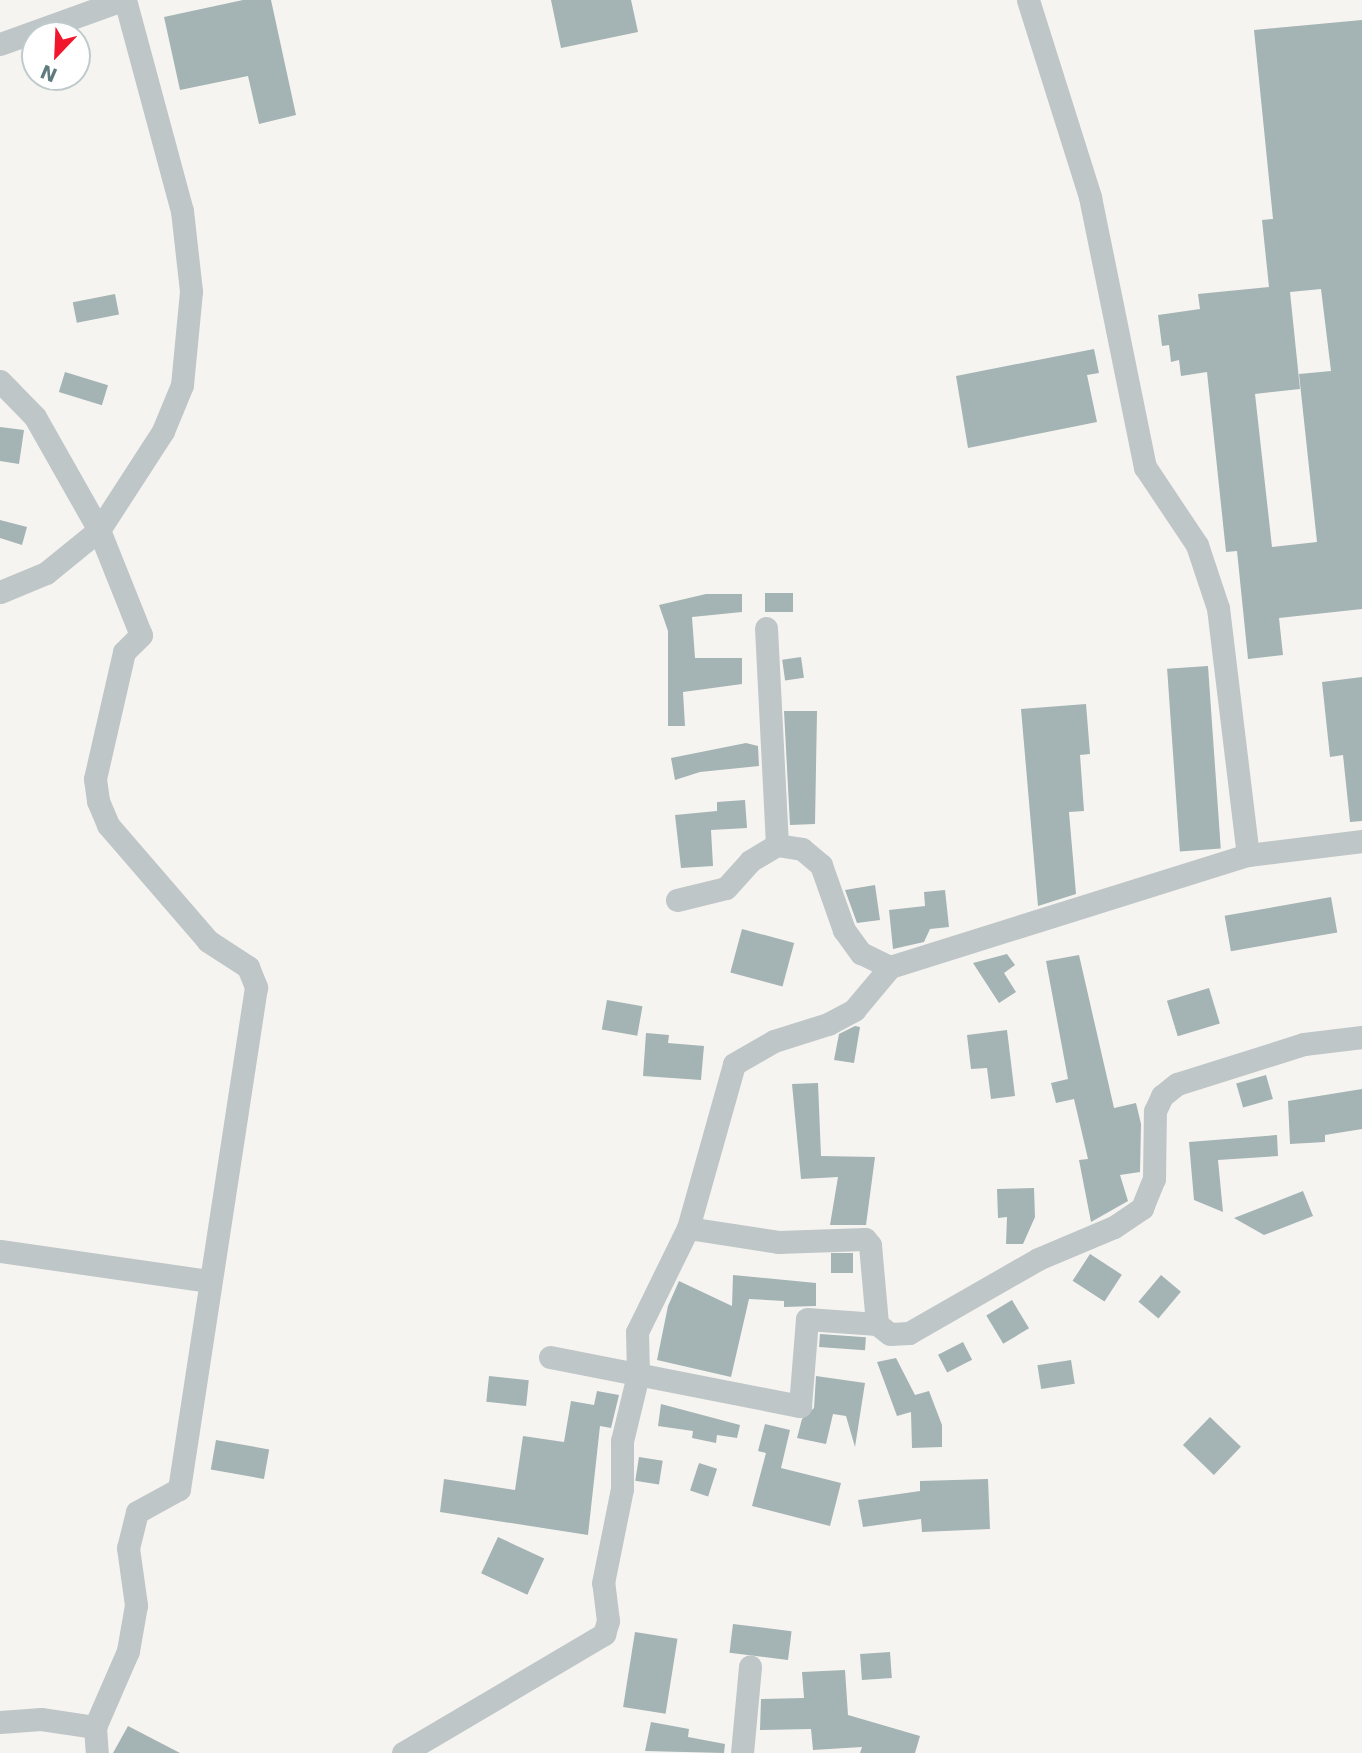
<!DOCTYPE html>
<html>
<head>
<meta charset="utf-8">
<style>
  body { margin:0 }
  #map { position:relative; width:1362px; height:1753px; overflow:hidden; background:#f6f4f1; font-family:"DejaVu Sans",sans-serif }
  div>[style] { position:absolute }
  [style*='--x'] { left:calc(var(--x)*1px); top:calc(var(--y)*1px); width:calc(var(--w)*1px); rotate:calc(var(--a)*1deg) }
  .building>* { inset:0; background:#a4b3b4; transform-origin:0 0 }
  .minor>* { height:23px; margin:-11.5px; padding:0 11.5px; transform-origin:11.5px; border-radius:11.5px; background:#bec6c7 }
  span { translate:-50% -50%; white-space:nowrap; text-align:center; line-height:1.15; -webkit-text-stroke:7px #fff; paint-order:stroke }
  .north { position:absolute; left:21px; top:21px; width:70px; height:70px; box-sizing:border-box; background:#fff; border:2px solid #bfcacc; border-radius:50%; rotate:203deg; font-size:19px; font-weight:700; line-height:28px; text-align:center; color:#5e7b7f }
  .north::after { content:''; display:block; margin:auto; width:24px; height:32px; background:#f1162c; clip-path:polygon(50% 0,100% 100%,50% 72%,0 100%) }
</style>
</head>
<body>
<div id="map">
  <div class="building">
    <div style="clip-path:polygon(243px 0,271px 0,296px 115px,259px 124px,248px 76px,180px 90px,164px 17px)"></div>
    <div style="clip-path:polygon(551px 0,631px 0,638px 32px,561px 48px)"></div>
    <div style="clip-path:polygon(evenodd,1362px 20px,1362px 609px,1279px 618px,1283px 655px,1248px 659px,1237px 551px,1226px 552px,1207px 372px,1181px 376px,1179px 360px,1171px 362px,1169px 345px,1162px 346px,1158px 315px,1200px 309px,1198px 294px,1269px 287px,1262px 220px,1273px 219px,1254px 30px,1362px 20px,1321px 289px,1331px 371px,1299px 374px,1317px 542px,1272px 547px,1255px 394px,1300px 389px,1290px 292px,1321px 289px)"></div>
    <div style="left:115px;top:294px;width:21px;height:43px;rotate:79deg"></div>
    <div style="clip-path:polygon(1094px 349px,1099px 373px,1087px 375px,1097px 422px,968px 448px,956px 376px)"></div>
    <div style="left:65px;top:372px;width:45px;height:21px;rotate:17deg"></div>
    <div style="clip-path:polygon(0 427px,24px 430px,19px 464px,0 461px)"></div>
    <div style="clip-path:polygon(0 520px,27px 527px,22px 545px,0 538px)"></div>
    <div style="left:765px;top:593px;width:28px;height:19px"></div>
    <div style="clip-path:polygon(706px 594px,742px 594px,742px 612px,692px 617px,695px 658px,742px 658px,742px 684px,683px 692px,685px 726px,668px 726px,668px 631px,659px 605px)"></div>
    <div style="left:801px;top:657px;width:21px;height:19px;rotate:82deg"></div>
    <div style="left:1208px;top:666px;width:183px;height:41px;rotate:86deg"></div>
    <div style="clip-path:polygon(1362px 677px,1362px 821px,1350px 822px,1343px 755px,1330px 757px,1322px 682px)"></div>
    <div style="clip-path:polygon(1086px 704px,1090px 754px,1080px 755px,1084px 811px,1069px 812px,1076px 894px,1038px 906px,1021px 709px)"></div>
    <div style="clip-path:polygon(784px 711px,817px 711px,815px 824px,790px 825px)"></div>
    <div style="clip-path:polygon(746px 743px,758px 746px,759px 766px,700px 772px,675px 780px,671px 758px)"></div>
    <div style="clip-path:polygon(745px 800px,747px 828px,711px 830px,713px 866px,681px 868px,675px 815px,717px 811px,717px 802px)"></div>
    <div style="clip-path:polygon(875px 885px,880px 920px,857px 923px,845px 890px)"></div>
    <div style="clip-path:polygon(945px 890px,949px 927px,930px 929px,924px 942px,893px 949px,889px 910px,925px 906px,924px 892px)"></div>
    <div style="left:1331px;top:897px;width:36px;height:108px;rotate:80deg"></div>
    <div style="left:742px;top:929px;width:54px;height:45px;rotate:15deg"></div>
    <div style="clip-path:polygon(1007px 954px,1015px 965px,1004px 973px,1016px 992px,999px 1003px,973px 963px)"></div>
    <div style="clip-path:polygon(1079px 955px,1114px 1108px,1136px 1103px,1141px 1124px,1140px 1172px,1120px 1175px,1128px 1201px,1091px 1222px,1079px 1160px,1088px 1159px,1074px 1099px,1056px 1103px,1051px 1083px,1068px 1079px,1046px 961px)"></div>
    <div style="left:1209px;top:988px;width:37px;height:44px;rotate:73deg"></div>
    <div style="left:607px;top:1000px;width:36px;height:30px;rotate:10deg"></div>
    <div style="clip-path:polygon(855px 1026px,860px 1027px,854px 1063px,834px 1060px,839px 1034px)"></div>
    <div style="clip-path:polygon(1007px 1030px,1015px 1096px,991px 1099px,987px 1068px,971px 1069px,967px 1035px)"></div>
    <div style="clip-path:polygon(646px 1033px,669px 1035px,668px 1043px,704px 1046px,701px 1080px,643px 1076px)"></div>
    <div style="left:1266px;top:1075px;width:25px;height:31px;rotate:74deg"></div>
    <div style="clip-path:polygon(818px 1083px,821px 1156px,875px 1157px,866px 1225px,830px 1225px,838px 1177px,801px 1179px,792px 1084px)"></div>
    <div style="clip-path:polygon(1362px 1089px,1362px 1129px,1325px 1135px,1325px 1142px,1290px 1144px,1288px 1101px)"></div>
    <div style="clip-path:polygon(1277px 1135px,1278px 1156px,1218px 1160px,1223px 1212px,1194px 1200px,1189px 1142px)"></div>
    <div style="clip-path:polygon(1034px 1188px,1035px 1217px,1023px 1244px,1006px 1244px,1007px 1217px,998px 1218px,997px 1189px)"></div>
    <div style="clip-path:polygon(1303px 1191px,1313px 1216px,1264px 1235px,1234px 1218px)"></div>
    <div style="left:853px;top:1253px;width:20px;height:22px;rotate:90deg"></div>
    <div style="left:1090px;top:1254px;width:38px;height:32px;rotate:33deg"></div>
    <div style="clip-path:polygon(733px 1275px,816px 1283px,816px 1306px,784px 1307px,784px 1301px,749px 1299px,731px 1377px,657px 1360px,668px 1306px,679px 1281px,732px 1306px)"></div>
    <div style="left:1161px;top:1275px;width:26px;height:35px;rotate:40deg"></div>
    <div style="left:1012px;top:1300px;width:33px;height:30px;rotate:59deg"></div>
    <div style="left:820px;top:1334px;width:46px;height:13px;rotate:4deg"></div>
    <div style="left:963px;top:1342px;width:20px;height:28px;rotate:63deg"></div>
    <div style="clip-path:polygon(896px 1358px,915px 1395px,929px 1391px,942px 1425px,942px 1447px,912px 1448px,911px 1412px,897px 1416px,877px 1362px)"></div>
    <div style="left:1071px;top:1360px;width:24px;height:34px;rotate:81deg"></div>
    <div style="left:489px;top:1376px;width:40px;height:26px;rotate:6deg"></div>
    <div style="clip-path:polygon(816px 1376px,865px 1383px,855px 1447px,846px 1416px,833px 1414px,826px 1444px,797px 1438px,802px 1419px,814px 1408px)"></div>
    <div style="clip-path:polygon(597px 1391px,619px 1395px,611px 1428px,600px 1426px,588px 1535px,440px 1512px,444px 1479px,515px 1490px,523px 1436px,564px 1442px,571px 1401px,594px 1405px)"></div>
    <div style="clip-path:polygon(661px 1404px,740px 1425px,737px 1438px,717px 1435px,716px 1443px,692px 1438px,693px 1431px,658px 1426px)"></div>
    <div style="left:1210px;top:1417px;width:43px;height:39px;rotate:44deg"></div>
    <div style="clip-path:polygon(765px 1424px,790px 1430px,781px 1468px,841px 1483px,830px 1526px,752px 1506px,766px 1453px,758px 1451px)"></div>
    <div style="left:216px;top:1440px;width:54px;height:30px;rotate:10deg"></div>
    <div style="left:639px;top:1457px;width:24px;height:24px;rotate:9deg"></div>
    <div style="left:699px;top:1463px;width:19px;height:29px;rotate:18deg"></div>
    <div style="clip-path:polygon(988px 1479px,990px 1529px,922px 1532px,921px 1519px,863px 1527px,858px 1500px,920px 1491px,920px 1481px)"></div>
    <div style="left:498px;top:1537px;width:51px;height:40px;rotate:25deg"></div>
    <div style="left:733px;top:1624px;width:59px;height:29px;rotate:7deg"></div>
    <div style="left:635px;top:1632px;width:43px;height:76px;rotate:9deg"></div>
    <div style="left:890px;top:1652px;width:26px;height:30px;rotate:86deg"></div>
    <div style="clip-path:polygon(845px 1670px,848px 1715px,920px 1736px,915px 1753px,860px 1753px,862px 1747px,813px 1750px,811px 1729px,760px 1730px,761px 1699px,804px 1698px,802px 1672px)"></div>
    <div style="clip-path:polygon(651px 1722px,689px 1729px,688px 1737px,725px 1744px,724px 1753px,645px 1751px)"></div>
    <div style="clip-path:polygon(128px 1726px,180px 1753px,113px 1753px)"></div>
  </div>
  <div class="minor">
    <div style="--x:1028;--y:0;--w:207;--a:72.5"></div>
    <div style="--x:1090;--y:197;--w:276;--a:78.5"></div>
    <div style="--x:1145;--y:467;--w:94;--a:56.3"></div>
    <div style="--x:1197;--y:545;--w:66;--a:71.6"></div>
    <div style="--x:1218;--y:608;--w:249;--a:83.1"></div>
    <div style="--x:0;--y:44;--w:130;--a:-19.8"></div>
    <div style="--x:0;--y:381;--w:50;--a:45.8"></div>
    <div style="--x:35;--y:417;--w:130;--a:60.5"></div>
    <div style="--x:99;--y:530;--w:113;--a:68.2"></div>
    <div style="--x:141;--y:635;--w:24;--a:135"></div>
    <div style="--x:124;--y:652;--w:130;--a:102.9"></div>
    <div style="--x:95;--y:779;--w:22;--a:82"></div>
    <div style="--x:98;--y:801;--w:26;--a:67"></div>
    <div style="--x:108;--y:825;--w:153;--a:49.2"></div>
    <div style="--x:208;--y:941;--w:48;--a:33"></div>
    <div style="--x:248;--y:967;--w:22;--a:68"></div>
    <div style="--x:256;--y:987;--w:508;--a:98.72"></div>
    <div style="--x:179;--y:1489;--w:48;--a:151.3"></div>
    <div style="--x:137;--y:1512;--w:37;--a:104"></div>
    <div style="--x:128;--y:1548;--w:58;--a:82"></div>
    <div style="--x:136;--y:1605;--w:47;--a:99.9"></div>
    <div style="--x:128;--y:1651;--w:83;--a:113.5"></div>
    <div style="--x:95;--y:1727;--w:26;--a:86"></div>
    <div style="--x:0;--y:592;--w:50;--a:-22.4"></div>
    <div style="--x:46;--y:573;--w:68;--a:-39.1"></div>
    <div style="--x:99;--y:530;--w:118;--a:-57.1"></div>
    <div style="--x:163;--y:431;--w:50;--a:-67.6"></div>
    <div style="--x:182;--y:385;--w:94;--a:-84.5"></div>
    <div style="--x:191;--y:291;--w:81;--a:-96.4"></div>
    <div style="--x:182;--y:211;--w:219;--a:-105.1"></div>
    <div style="--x:766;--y:628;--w:217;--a:87.1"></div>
    <div style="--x:677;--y:900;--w:50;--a:-13.8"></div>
    <div style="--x:726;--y:888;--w:36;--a:-48"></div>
    <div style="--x:750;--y:861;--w:31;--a:-31"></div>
    <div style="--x:777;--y:845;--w:25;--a:9"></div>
    <div style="--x:802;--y:849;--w:25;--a:40"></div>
    <div style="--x:821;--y:865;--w:69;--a:70.5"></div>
    <div style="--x:844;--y:930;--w:29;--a:54"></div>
    <div style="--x:861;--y:953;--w:32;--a:26"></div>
    <div style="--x:688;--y:1228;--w:91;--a:8.8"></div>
    <div style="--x:778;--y:1242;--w:87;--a:-2"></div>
    <div style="--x:865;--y:1239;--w:8;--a:50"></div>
    <div style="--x:870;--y:1245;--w:79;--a:84.9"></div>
    <div style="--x:877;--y:1324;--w:16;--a:38"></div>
    <div style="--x:890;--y:1334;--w:19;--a:-3"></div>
    <div style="--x:909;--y:1333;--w:149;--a:-29.8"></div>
    <div style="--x:1038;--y:1259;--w:82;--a:-22.8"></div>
    <div style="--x:1114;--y:1227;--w:34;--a:-34"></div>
    <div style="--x:1142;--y:1208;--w:31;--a:-68"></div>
    <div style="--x:1154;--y:1179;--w:68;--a:-89.2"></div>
    <div style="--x:1155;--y:1111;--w:17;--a:-65"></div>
    <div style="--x:1162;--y:1096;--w:19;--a:-39"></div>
    <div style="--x:1177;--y:1084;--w:133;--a:-17.5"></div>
    <div style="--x:1304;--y:1044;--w:58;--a:-6.9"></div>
    <div style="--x:0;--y:1251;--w:210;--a:8.2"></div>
    <div style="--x:550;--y:1357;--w:255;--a:11.1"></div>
    <div style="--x:800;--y:1406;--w:87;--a:-85.4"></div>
    <div style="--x:807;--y:1319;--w:70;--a:4.1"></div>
    <div style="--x:0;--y:1722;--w:41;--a:-4.2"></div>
    <div style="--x:41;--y:1719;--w:55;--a:8.4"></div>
    <div style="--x:403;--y:1753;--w:234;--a:-30.6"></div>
    <div style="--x:604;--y:1634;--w:14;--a:-73"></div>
    <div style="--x:608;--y:1621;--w:38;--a:-97"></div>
    <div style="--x:603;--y:1583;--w:96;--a:-78.6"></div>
    <div style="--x:622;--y:1489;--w:48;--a:-90"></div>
    <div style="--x:622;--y:1441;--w:68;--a:-76.4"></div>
    <div style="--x:638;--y:1375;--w:43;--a:-91.3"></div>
    <div style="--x:637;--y:1332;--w:116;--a:-63.9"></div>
    <div style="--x:688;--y:1228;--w:170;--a:-74.3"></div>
    <div style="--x:734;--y:1064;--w:46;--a:-29.9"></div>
    <div style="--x:774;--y:1041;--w:57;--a:-17.5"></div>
    <div style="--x:828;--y:1024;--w:30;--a:-28"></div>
    <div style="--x:854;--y:1010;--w:56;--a:-50.1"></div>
    <div style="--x:890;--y:967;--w:375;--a:-17.4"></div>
    <div style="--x:1248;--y:855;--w:115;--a:-7"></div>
    <div style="--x:742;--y:1753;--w:87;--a:-84.7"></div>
  </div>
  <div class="north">N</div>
</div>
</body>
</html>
